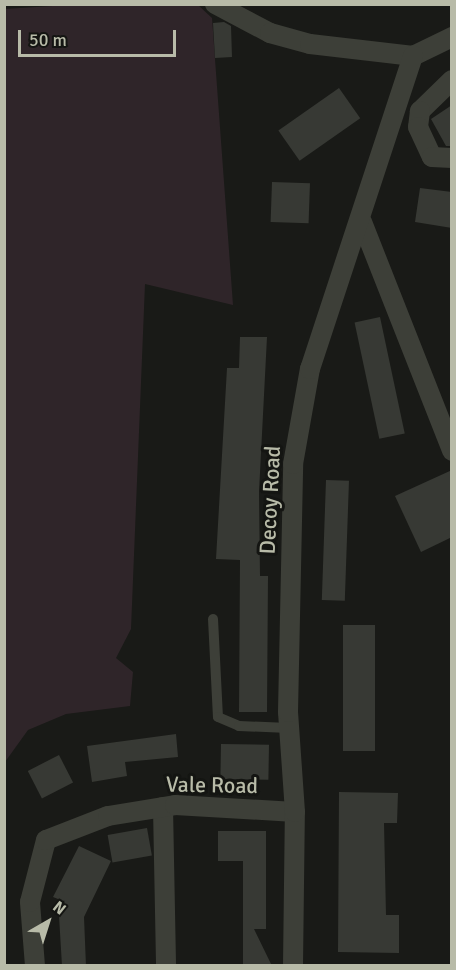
<!DOCTYPE html>
<html>
<head>
<meta charset="utf-8">
<style>
  body { margin:0 }
  #map { position:relative; width:456px; height:970px; overflow:hidden; background:#191a17; font-family:Signika,sans-serif }
  div>[style] { position:absolute }
  [style*='--x'] { left:calc(var(--x)*1px); top:calc(var(--y)*1px); width:calc(var(--w)*1px); rotate:calc(var(--a)*1deg) }
  .green>* { inset:0; background:#2f2529 }
  .building>* { inset:0; background:#373934; transform-origin:0 0 }
  .service>* { height:10px; margin:-5px; padding:0 5px; transform-origin:5px; border-radius:5px; background:#3d3f38 }
  .minor>* { height:20px; margin:-10px; padding:0 10px; transform-origin:10px; border-radius:10px; background:#3d3f38 }
  span { translate:-50% -50%; white-space:nowrap; text-align:center; line-height:1.15; -webkit-text-stroke:6px #141512; paint-order:stroke }
  .street-label { font-size:22px; color:#b8bba8 }
  .frame { position:absolute; inset:0; border:6px solid #b8bba8; pointer-events:none }
  .north { position:absolute; left:18px; top:892px; width:60px; height:60px; -webkit-text-stroke:4px #141512; paint-order:stroke; rotate:39deg; font-size:16px; font-weight:700; line-height:24px; text-align:center; color:#b8bba8 }
  .north::after { content:''; display:block; margin:auto; width:21px; height:27px; background:#b8bba8; clip-path:polygon(50% 0,100% 100%,50% 72%,0 100%) }
  .scale { position:absolute; left:18px; top:30px; width:158px; height:27px; box-sizing:border-box; border:3px solid #b8bba8; border-top:0; padding-left:8px; font-size:18px; line-height:21px; white-space:nowrap; color:#b8bba8; -webkit-text-stroke:4px #141512; paint-order:stroke }
</style>
</head>
<body>
<div id="map">
  <div class="green">
    <div style="clip-path:polygon(85px 4px,197px 4px,212px 18px,233px 305px,145px 284px,131px 629px,116px 658px,133px 672px,130px 706px,66px 714px,28px 730px,5px 762px,4px 9px)"></div>
  </div>
  <div class="building">
    <div style="clip-path:polygon(224px 22px,231px 26px,232px 57px,215px 58px,213px 23px)"></div>
    <div style="left:339px;top:88px;width:37px;height:74px;rotate:55deg"></div>
    <div style="clip-path:polygon(452px 105px,452px 146px,446px 146px,431px 119px)"></div>
    <div style="left:272px;top:182px;width:38px;height:40px;rotate:2deg"></div>
    <div style="clip-path:polygon(420px 188px,452px 192px,452px 228px,415px 222px)"></div>
    <div style="left:380px;top:317px;width:119px;height:26px;rotate:78deg"></div>
    <div style="clip-path:polygon(240px 337px,267px 337px,259px 492px,260px 576px,268px 576px,267px 712px,239px 712px,240px 560px,216px 559px,227px 368px,239px 368px)"></div>
    <div style="clip-path:polygon(452px 470px,452px 537px,421px 552px,395px 496px)"></div>
    <div style="left:326px;top:480px;width:23px;height:120px;rotate:2deg"></div>
    <div style="left:343px;top:625px;width:32px;height:126px"></div>
    <div style="clip-path:polygon(176px 734px,178px 757px,125px 762px,127px 776px,92px 782px,87px 746px)"></div>
    <div style="left:221px;top:744px;width:48px;height:35px;rotate:1deg"></div>
    <div style="left:59px;top:755px;width:31px;height:35px;rotate:63deg"></div>
    <div style="clip-path:polygon(339px 792px,398px 793px,397px 823px,384px 823px,386px 915px,399px 915px,399px 953px,338px 952px)"></div>
    <div style="left:147px;top:828px;width:28px;height:40px;rotate:80deg"></div>
    <div style="clip-path:polygon(218px 831px,266px 831px,266px 929px,254px 929px,272px 966px,243px 966px,243px 861px,218px 861px)"></div>
    <div style="clip-path:polygon(79px 846px,111px 861px,84px 917px,86px 966px,62px 966px,58px 899px,53px 897px)"></div>
  </div>
  <div class="service">
    <div style="--x:213;--y:619;--w:98;--a:87.1"></div>
    <div style="--x:218;--y:717;--w:23;--a:23"></div>
    <div style="--x:239;--y:726;--w:50;--a:2.3"></div>
  </div>
  <div class="minor">
    <div style="--x:215;--y:4;--w:62;--a:27.8"></div>
    <div style="--x:270;--y:33;--w:41;--a:15.4"></div>
    <div style="--x:310;--y:44;--w:104;--a:6.6"></div>
    <div style="--x:413;--y:56;--w:43;--a:-26"></div>
    <div style="--x:452;--y:80;--w:45;--a:135.9"></div>
    <div style="--x:420;--y:111;--w:16;--a:97"></div>
    <div style="--x:418;--y:127;--w:33;--a:65"></div>
    <div style="--x:432;--y:157;--w:20;--a:3"></div>
    <div style="--x:362;--y:222;--w:246;--a:68.5"></div>
    <div style="--x:163;--y:807;--w:159;--a:88.9"></div>
    <div style="--x:35;--y:966;--w:64;--a:-94.5"></div>
    <div style="--x:30;--y:902;--w:64;--a:-75.5"></div>
    <div style="--x:46;--y:840;--w:66;--a:-21.2"></div>
    <div style="--x:108;--y:816;--w:68;--a:-9.3"></div>
    <div style="--x:175;--y:805;--w:120;--a:3.3"></div>
    <div style="--x:293;--y:966;--w:154;--a:-89.3"></div>
    <div style="--x:295;--y:812;--w:100;--a:-94"></div>
    <div style="--x:288;--y:712;--w:248;--a:-88.8"></div>
    <div style="--x:293;--y:464;--w:97;--a:-79.9"></div>
    <div style="--x:310;--y:369;--w:330;--a:-71.8"></div>
  </div>
  <div class="street-label">
    <span style="left:270px;top:500px;rotate:-87deg">Decoy Road</span>
    <span style="left:212px;top:785px;rotate:1deg">Vale Road</span>
  </div>
  <div class="frame"></div>
  <div class="north">N</div>
  <div class="scale">50 m</div>
</div>
</body>
</html>
